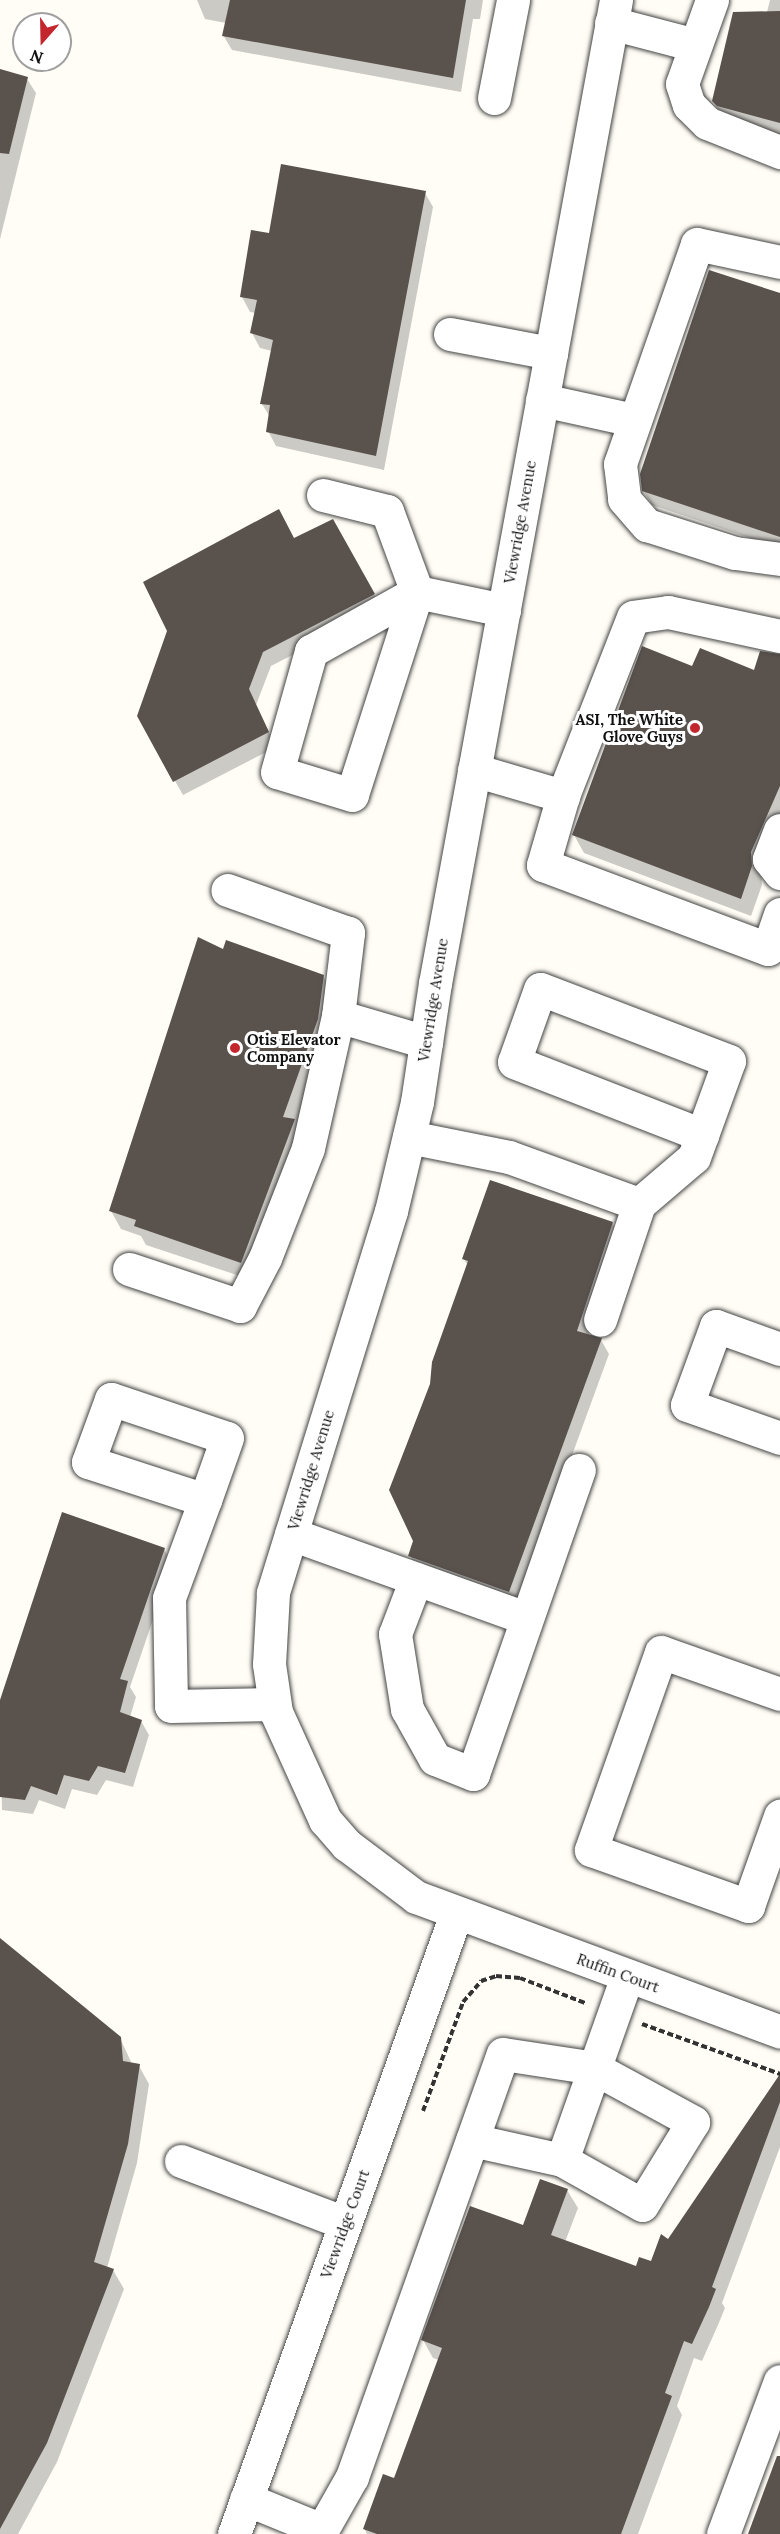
<!DOCTYPE html>
<html>
<head>
<meta charset="utf-8">
<style>
  body { margin:0 }
  #map { position:relative; width:780px; height:2534px; overflow:hidden; background:#fffdf5; font-family:Lora,serif }
  div>[style] { position:absolute }
  [style*='--x'] { left:calc(var(--x)*1px); top:calc(var(--y)*1px); width:calc(var(--w)*1px); rotate:calc(var(--a)*1deg) }
  .shadow>* { inset:0; background:#0003 }
  .building>* { inset:0; background:#5a524d }
  .path>* { height:4px; margin-top:-2px; transform-origin:0; background:repeating-linear-gradient(90deg,#333 0 6px,transparent 0 9px) }
  .roads { filter:drop-shadow(0 0 2px #444) drop-shadow(0 0 2px #444) }
  .minor>* { height:33px; margin:-16.5px; padding:0 16.5px; transform-origin:16.5px; border-radius:16.5px; background:#fff }
  .dots>* { width:16px; height:16px; translate:-50% -50%; box-sizing:border-box; border:3px solid #fff; border-radius:50% }
  span { translate:-50% -50%; white-space:nowrap; text-align:center; line-height:1.15; -webkit-text-stroke:6px #fff; paint-order:stroke }
  .street-label { font-size:15px; color:#111 }
  .poi-label { font-size:15px; color:#111; font-weight:700 }
  .right { translate:-100% -50%; text-align:right }
  .left { translate:0 -50%; text-align:left }
  .north { position:absolute; left:12px; top:12px; width:60px; height:60px; box-sizing:border-box; background:#fff; border:2px solid #a0a0a0; border-radius:50%; rotate:200deg; font-size:16px; font-weight:700; line-height:24px; text-align:center; color:#111 }
  .north::after { content:''; display:block; margin:auto; width:21px; height:27px; background:#c4262e; clip-path:polygon(50% 0,100% 100%,50% 72%,0 100%) }
</style>
</head>
<body>
<div id="map">
  <div class="shadow">
    <div style="clip-path:polygon(197px 0,483px 0,480px 19px,473px 19px,461px 92px,232px 50px,223px 35px,226px 23px,205px 19px)"></div>
    <div style="clip-path:polygon(770px 0,780px 0,780px 134px,722px 116px,713px 101px,767px 12px)"></div>
    <div style="clip-path:polygon(0 71px,27px 79px,36px 93px,0 239px)"></div>
    <div style="clip-path:polygon(425px 193px,433px 207px,384px 470px,276px 446px,268px 431px,270px 417px,262px 404px,272px 351px,260px 348px,252px 333px,256px 313px,250px 312px,242px 297px,270px 235px)"></div>
    <div style="clip-path:polygon(780px 294px,780px 548px,652px 505px,643px 490px)"></div>
    <div style="clip-path:polygon(332px 521px,382px 609px,271px 666px,256px 705px,276px 747px,183px 795px,138px 716px,294px 539px)"></div>
    <div style="clip-path:polygon(780px 658px,780px 833px,761px 872px,762px 885px,751px 916px,584px 853px,574px 835px,693px 668px,755px 672px)"></div>
    <div style="clip-path:polygon(224px 951px,323px 976px,334px 995px,305px 1139px,252px 1280px,146px 1245px,141px 1236px,121px 1229px,111px 1211px)"></div>
    <div style="clip-path:polygon(553px 1201px,612px 1223px,621px 1238px,588px 1336px,601px 1340px,609px 1354px,517px 1606px,418px 1570px,410px 1556px,415px 1541px,432px 1385px,468px 1266px,464px 1259px)"></div>
    <div style="clip-path:polygon(164px 1549px,172px 1564px,130px 1687px,136px 1697px,130px 1717px,141px 1721px,149px 1735px,133px 1787px,106px 1780px,97px 1795px,72px 1789px,65px 1809px,39px 1800px,33px 1814px,2px 1810px,0 1704px)"></div>
    <div style="clip-path:polygon(0 1958px,120px 2038px,132px 2064px,139px 2066px,149px 2084px,137px 2163px,107px 2268px,113px 2270px,124px 2289px,57px 2462px,18px 2534px,0 2534px)"></div>
    <div style="clip-path:polygon(780px 2076px,780px 2147px,722px 2303px,725px 2308px,718px 2325px,702px 2361px,694px 2358px,677px 2406px,682px 2415px,638px 2534px,367px 2534px,364px 2528px,395px 2480px,439px 2360px,433px 2358px,423px 2340px,524px 2227px,567px 2190px,578px 2208px,565px 2242px,637px 2268px,652px 2263px)"></div>
  </div>
  <div class="building">
    <div style="clip-path:polygon(230px 0,466px 0,453px 78px,222px 36px)"></div>
    <div style="clip-path:polygon(780px 11px,780px 123px,717px 106px,712px 101px,733px 12px)"></div>
    <div style="clip-path:polygon(0 69px,28px 77px,9px 154px,0 153px)"></div>
    <div style="clip-path:polygon(281px 164px,426px 191px,376px 456px,266px 432px,270px 405px,260px 404px,273px 340px,250px 333px,257px 300px,240px 297px,251px 230px,269px 233px)"></div>
    <div style="clip-path:polygon(709px 270px,780px 293px,780px 537px,642px 491px,640px 474px)"></div>
    <div style="clip-path:polygon(279px 509px,294px 538px,333px 519px,375px 594px,263px 652px,249px 689px,269px 732px,173px 782px,137px 716px,167px 631px,143px 582px)"></div>
    <div style="clip-path:polygon(642px 646px,692px 666px,700px 648px,754px 670px,760px 651px,780px 654px,780px 786px,751px 852px,752px 866px,741px 899px,572px 835px)"></div>
    <div style="clip-path:polygon(198px 937px,223px 949px,226px 940px,324px 975px,318px 1019px,283px 1117px,295px 1119px,241px 1263px,134px 1226px,136px 1220px,109px 1211px)"></div>
    <div style="clip-path:polygon(490px 1180px,613px 1222px,577px 1331px,602px 1338px,509px 1592px,408px 1556px,413px 1541px,389px 1490px,430px 1384px,432px 1362px,468px 1261px,462px 1259px)"></div>
    <div style="clip-path:polygon(62px 1512px,165px 1548px,120px 1679px,128px 1681px,120px 1712px,142px 1720px,125px 1773px,98px 1766px,89px 1781px,64px 1775px,57px 1795px,31px 1786px,25px 1800px,0 1797px,0 1700px)"></div>
    <div style="clip-path:polygon(0 1938px,121px 2037px,123px 2061px,140px 2064px,128px 2144px,94px 2262px,114px 2269px,47px 2443px,0 2529px)"></div>
    <div style="clip-path:polygon(780px 2074px,780px 2102px,712px 2287px,716px 2289px,709px 2307px,692px 2344px,684px 2341px,665px 2393px,672px 2396px,621px 2534px,377px 2534px,363px 2529px,383px 2474px,394px 2478px,442px 2348px,421px 2340px,470px 2206px,523px 2225px,540px 2179px,568px 2189px,551px 2235px,636px 2266px,639px 2257px,651px 2261px,661px 2234px,668px 2239px)"></div>
    <div style="clip-path:polygon(777px 2456px,780px 2456px,780px 2534px,748px 2534px)"></div>
  </div>
  <div class="path">
    <div style="--x:642;--y:2024;--w:147;--a:19.9"></div>
    <div style="--x:423;--y:2111;--w:116;--a:-69.8"></div>
    <div style="--x:463;--y:2002;--w:28;--a:-49"></div>
    <div style="--x:481;--y:1981;--w:16;--a:-18"></div>
    <div style="--x:496;--y:1976;--w:24;--a:5"></div>
    <div style="--x:520;--y:1978;--w:70;--a:21"></div>
  </div>
  <div class="roads">
    <div class="minor">
      <div style="--x:616;--y:0;--w:1000;--a:100.43"></div>
      <div style="--x:435;--y:983;--w:120;--a:98.6"></div>
      <div style="--x:417;--y:1102;--w:112;--a:103.4"></div>
      <div style="--x:391;--y:1211;--w:400;--a:107.2"></div>
      <div style="--x:273;--y:1593;--w:71;--a:93.2"></div>
      <div style="--x:269;--y:1664;--w:49;--a:81.7"></div>
      <div style="--x:276;--y:1712;--w:119;--a:65.6"></div>
      <div style="--x:325;--y:1820;--w:33;--a:49"></div>
      <div style="--x:347;--y:1845;--w:86;--a:37"></div>
      <div style="--x:416;--y:1897;--w:388;--a:20.3"></div>
      <div style="--x:712;--y:0;--w:89;--a:109.7"></div>
      <div style="--x:682;--y:84;--w:22;--a:72"></div>
      <div style="--x:689;--y:105;--w:25;--a:45"></div>
      <div style="--x:707;--y:123;--w:79;--a:21.7"></div>
      <div style="--x:611;--y:23;--w:87;--a:14.7"></div>
      <div style="--x:494;--y:98;--w:100;--a:-79"></div>
      <div style="--x:780;--y:262;--w:85;--a:-167.8"></div>
      <div style="--x:697;--y:244;--w:233;--a:109.3"></div>
      <div style="--x:620;--y:464;--w:35;--a:83"></div>
      <div style="--x:624;--y:499;--w:35;--a:49"></div>
      <div style="--x:647;--y:525;--w:92;--a:17.7"></div>
      <div style="--x:735;--y:553;--w:45;--a:7.6"></div>
      <div style="--x:450;--y:334;--w:103;--a:10.7"></div>
      <div style="--x:542;--y:400;--w:94;--a:12.3"></div>
      <div style="--x:323;--y:495;--w:66;--a:14"></div>
      <div style="--x:387;--y:511;--w:86;--a:69.7"></div>
      <div style="--x:417;--y:592;--w:213;--a:107.8"></div>
      <div style="--x:352;--y:795;--w:78;--a:-163"></div>
      <div style="--x:277;--y:772;--w:126;--a:-74.3"></div>
      <div style="--x:311;--y:651;--w:121;--a:-29.1"></div>
      <div style="--x:417;--y:592;--w:89;--a:11.7"></div>
      <div style="--x:780;--y:636;--w:115;--a:-167.9"></div>
      <div style="--x:668;--y:612;--w:35;--a:172"></div>
      <div style="--x:633;--y:617;--w:192;--a:111.4"></div>
      <div style="--x:563;--y:796;--w:72;--a:106.2"></div>
      <div style="--x:543;--y:865;--w:240;--a:20.5"></div>
      <div style="--x:768;--y:949;--w:37;--a:-71"></div>
      <div style="--x:474;--y:770;--w:93;--a:16.3"></div>
      <div style="--x:780;--y:830;--w:31;--a:111"></div>
      <div style="--x:769;--y:859;--w:18;--a:52"></div>
      <div style="--x:338;--y:1016;--w:92;--a:16.5"></div>
      <div style="--x:409;--y:1137;--w:102;--a:11.3"></div>
      <div style="--x:509;--y:1157;--w:138;--a:19.9"></div>
      <div style="--x:639;--y:1204;--w:122;--a:108.6"></div>
      <div style="--x:639;--y:1204;--w:72;--a:-40.5"></div>
      <div style="--x:694;--y:1157;--w:102;--a:-70"></div>
      <div style="--x:729;--y:1061;--w:202;--a:-159.1"></div>
      <div style="--x:540;--y:989;--w:77;--a:109.6"></div>
      <div style="--x:514;--y:1062;--w:202;--a:21.2"></div>
      <div style="--x:129;--y:1269;--w:117;--a:18.4"></div>
      <div style="--x:240;--y:1306;--w:54;--a:-62.5"></div>
      <div style="--x:265;--y:1258;--w:118;--a:-68.6"></div>
      <div style="--x:308;--y:1148;--w:135;--a:-77.2"></div>
      <div style="--x:338;--y:1016;--w:84;--a:-83.1"></div>
      <div style="--x:348;--y:933;--w:128;--a:-160.4"></div>
      <div style="--x:780;--y:1349;--w:68;--a:-160.2"></div>
      <div style="--x:716;--y:1326;--w:84;--a:110.2"></div>
      <div style="--x:687;--y:1405;--w:99;--a:19.5"></div>
      <div style="--x:205;--y:1500;--w:123;--a:-162"></div>
      <div style="--x:88;--y:1462;--w:67;--a:-69.9"></div>
      <div style="--x:111;--y:1399;--w:122;--a:18.6"></div>
      <div style="--x:227;--y:1438;--w:66;--a:109.5"></div>
      <div style="--x:205;--y:1500;--w:104;--a:110.2"></div>
      <div style="--x:169;--y:1598;--w:108;--a:88.9"></div>
      <div style="--x:171;--y:1706;--w:103;--a:-1.1"></div>
      <div style="--x:291;--y:1534;--w:250;--a:19.7"></div>
      <div style="--x:416;--y:1579;--w:59;--a:110.9"></div>
      <div style="--x:395;--y:1634;--w:76;--a:80.9"></div>
      <div style="--x:407;--y:1709;--w:57;--a:60.8"></div>
      <div style="--x:435;--y:1759;--w:41;--a:21.5"></div>
      <div style="--x:473;--y:1774;--w:322;--a:-70.8"></div>
      <div style="--x:780;--y:1694;--w:126;--a:-160.6"></div>
      <div style="--x:661;--y:1652;--w:210;--a:109.5"></div>
      <div style="--x:591;--y:1850;--w:167;--a:19.6"></div>
      <div style="--x:748;--y:1906;--w:96;--a:-70.4"></div>
      <div style="--x:562;--y:2160;--w:195;--a:-70.5"></div>
      <div style="--x:181;--y:2161;--w:175;--a:20.7"></div>
      <div style="--x:246;--y:2499;--w:82;--a:22.2"></div>
      <div style="--x:322;--y:2530;--w:61;--a:-60.5"></div>
      <div style="--x:352;--y:2477;--w:449;--a:-70.4"></div>
      <div style="--x:503;--y:2054;--w:92;--a:8.7"></div>
      <div style="--x:594;--y:2068;--w:113;--a:28.6"></div>
      <div style="--x:693;--y:2122;--w:97;--a:121.6"></div>
      <div style="--x:642;--y:2205;--w:92;--a:-150.6"></div>
      <div style="--x:562;--y:2160;--w:92;--a:-167.5"></div>
      <div style="--x:234;--y:2534;--w:659;--a:-70.3"></div>
      <div style="--x:723;--y:2534;--w:163;--a:-69.6"></div>
    </div>
  </div>
  <div class="dots">
    <div style="left:695px;top:728px;background:#c4262e"></div>
    <div style="left:235px;top:1048px;background:#c4262e"></div>
  </div>
  <div class="street-label">
    <span style="left:520px;top:522px;rotate:-80deg">Viewridge Avenue</span>
    <span style="left:433px;top:1000px;rotate:-81deg">Viewridge Avenue</span>
    <span style="left:311px;top:1470px;rotate:-73deg">Viewridge Avenue</span>
    <span style="left:618px;top:1973px;rotate:20deg">Ruffin Court</span>
    <span style="left:345px;top:2224px;rotate:-70deg">Viewridge Court</span>
  </div>
  <div class="poi-label">
    <span class="right" style="left:683px;top:728px">ASI, The White<br>Glove Guys</span>
    <span class="left" style="left:247px;top:1048px">Otis Elevator<br>Company</span>
  </div>
  <div class="north">N</div>
</div>
</body>
</html>
